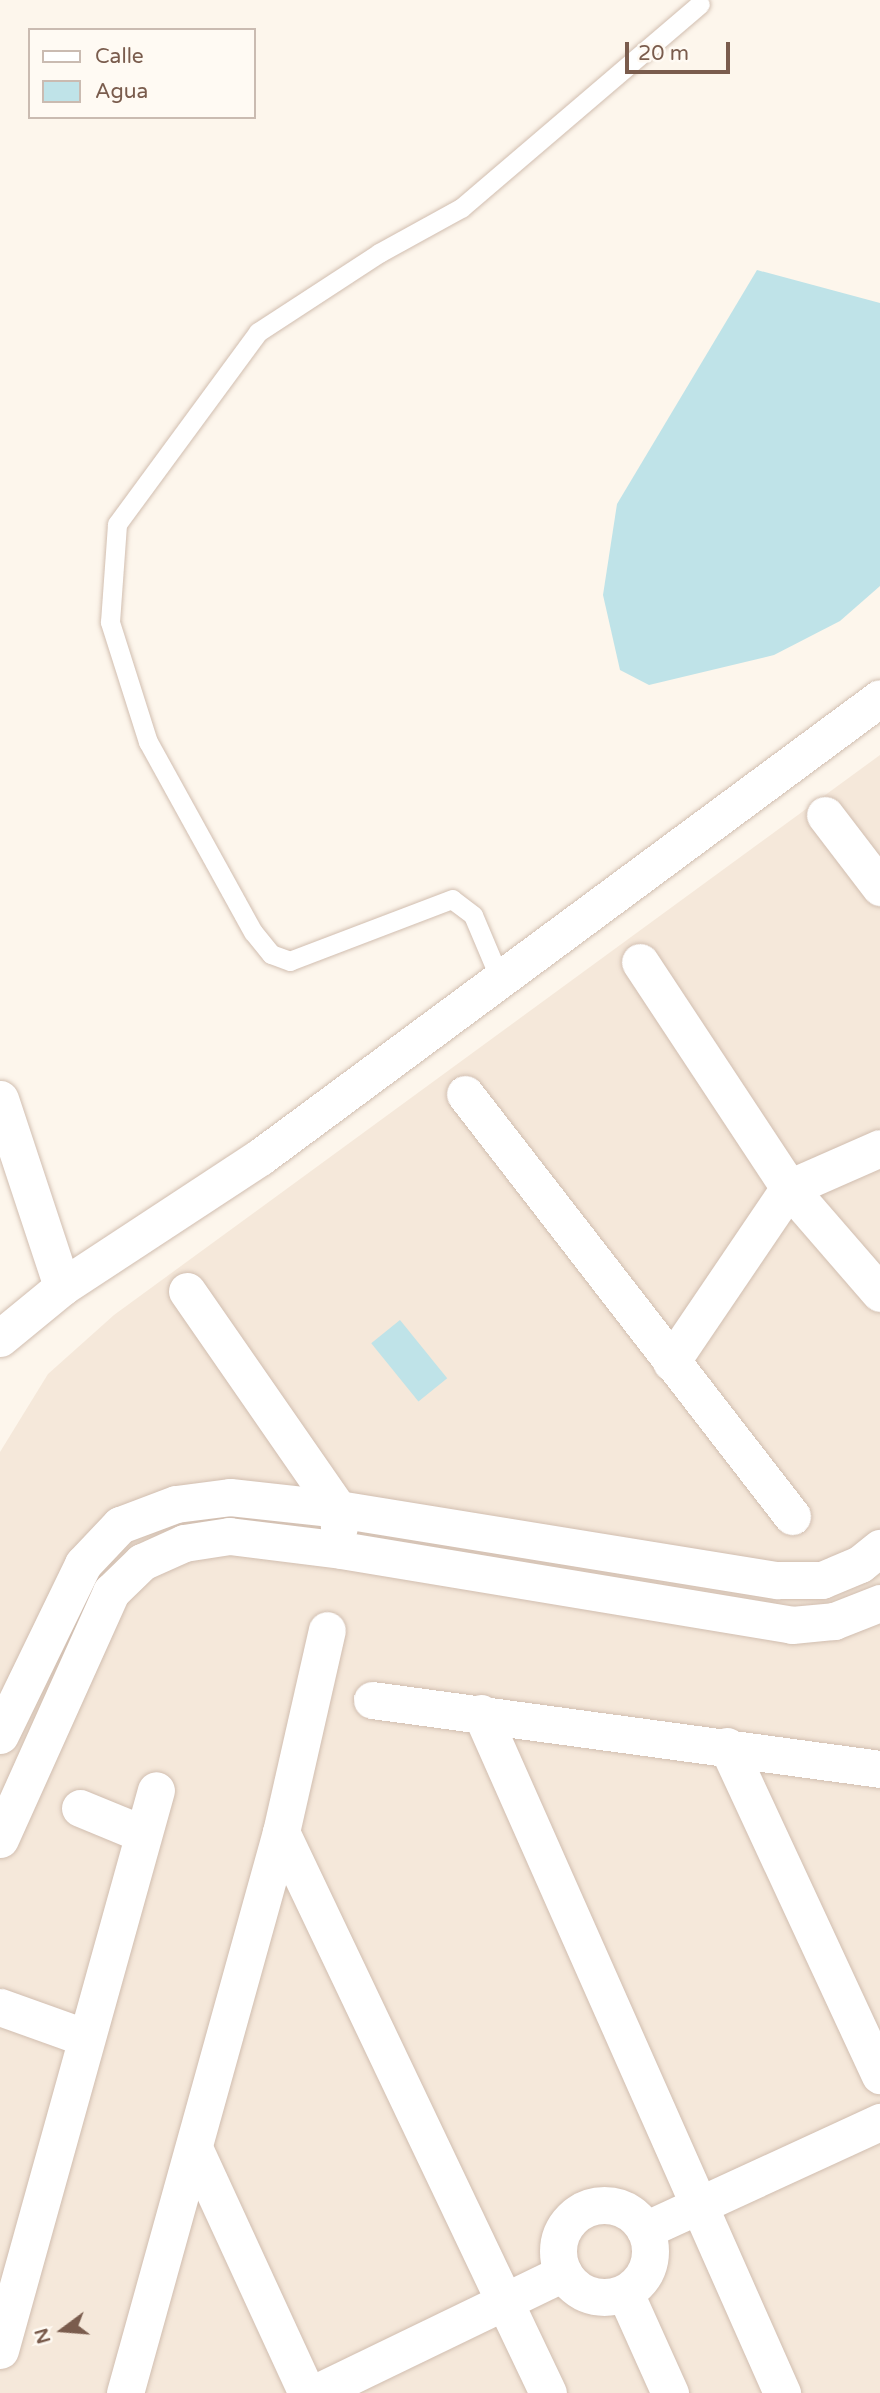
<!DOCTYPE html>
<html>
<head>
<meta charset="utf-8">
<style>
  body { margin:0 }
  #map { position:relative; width:880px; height:2393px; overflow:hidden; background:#fdf6ec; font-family:"Varela Round",sans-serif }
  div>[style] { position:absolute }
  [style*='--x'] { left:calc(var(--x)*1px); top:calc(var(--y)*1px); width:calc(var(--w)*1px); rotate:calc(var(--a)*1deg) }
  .residential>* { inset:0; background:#f5e8da }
  .water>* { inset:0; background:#bfe3e8; transform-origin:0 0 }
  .roads { filter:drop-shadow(0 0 2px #d1beb0) drop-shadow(0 0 2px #d1beb0) }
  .lane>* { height:19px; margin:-9.5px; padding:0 9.5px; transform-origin:9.5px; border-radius:9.5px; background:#fff }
  .street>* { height:37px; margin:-18.5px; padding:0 18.5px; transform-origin:18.5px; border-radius:18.5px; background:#fff }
  .street>.ring { margin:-18.5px; padding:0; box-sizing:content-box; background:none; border:37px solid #fff; border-radius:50% }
  span { translate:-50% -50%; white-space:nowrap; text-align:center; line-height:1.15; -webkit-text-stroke:6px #fffaf3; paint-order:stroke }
  .legend { position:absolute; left:28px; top:28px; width:228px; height:91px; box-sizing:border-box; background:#fffaf3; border:2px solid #cabbb1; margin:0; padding:9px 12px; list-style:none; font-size:21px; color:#7a5c4d }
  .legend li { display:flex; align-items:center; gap:14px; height:35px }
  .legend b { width:35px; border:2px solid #cabbb1 }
  .north { position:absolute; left:28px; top:2295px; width:70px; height:70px; -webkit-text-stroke:5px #fffaf3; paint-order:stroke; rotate:254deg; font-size:19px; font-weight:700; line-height:28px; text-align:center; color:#7a5c4d }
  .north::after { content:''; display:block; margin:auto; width:24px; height:32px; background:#7a5c4d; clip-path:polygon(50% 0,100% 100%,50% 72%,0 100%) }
  .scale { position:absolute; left:625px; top:42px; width:105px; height:32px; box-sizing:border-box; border:4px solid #7a5c4d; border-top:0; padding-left:9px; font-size:21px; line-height:24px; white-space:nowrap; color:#7a5c4d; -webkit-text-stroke:5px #fffaf3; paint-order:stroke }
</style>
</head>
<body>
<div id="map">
  <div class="residential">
    <div style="clip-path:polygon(880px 755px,880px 2393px,0 2393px,0 1452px,48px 1374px,114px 1315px)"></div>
  </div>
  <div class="water">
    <div style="clip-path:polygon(757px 270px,880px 303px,880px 586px,840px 621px,774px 655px,649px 685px,620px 670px,603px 595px,617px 504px)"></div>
    <div style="left:400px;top:1320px;width:75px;height:37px;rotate:51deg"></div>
  </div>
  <div class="roads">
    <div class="lane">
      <div style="--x:500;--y:979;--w:69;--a:-112.9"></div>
      <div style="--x:473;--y:915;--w:26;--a:-143"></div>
      <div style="--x:452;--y:899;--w:173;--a:159.1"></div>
      <div style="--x:290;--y:961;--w:20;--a:-160"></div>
      <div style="--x:271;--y:954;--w:28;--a:-129"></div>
      <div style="--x:253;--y:932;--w:217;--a:-118.9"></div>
      <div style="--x:148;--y:742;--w:126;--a:-107.6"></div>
      <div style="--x:110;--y:622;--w:98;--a:-85.9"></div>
      <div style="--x:117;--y:524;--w:238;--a:-53.7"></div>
      <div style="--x:258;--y:332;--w:145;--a:-33.1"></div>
      <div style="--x:379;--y:253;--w:94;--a:-28.8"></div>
      <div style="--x:461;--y:208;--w:314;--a:-40.5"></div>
    </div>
    <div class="street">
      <div style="--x:825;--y:815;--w:91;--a:52.6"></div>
      <div style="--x:640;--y:962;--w:271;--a:56.6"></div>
      <div style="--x:789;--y:1188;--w:139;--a:49.1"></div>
      <div style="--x:465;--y:1094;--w:534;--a:52.23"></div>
      <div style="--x:0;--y:1099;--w:198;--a:71.7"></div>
      <div style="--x:187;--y:1291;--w:265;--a:55.3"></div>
      <div style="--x:338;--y:1509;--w:18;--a:87"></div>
      <div style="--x:0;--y:1338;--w:80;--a:-39.4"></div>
      <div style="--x:62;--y:1287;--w:237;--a:-33.3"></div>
      <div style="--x:260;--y:1157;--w:771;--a:-36.51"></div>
      <div style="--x:671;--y:1362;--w:210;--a:-55.9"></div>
      <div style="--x:789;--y:1188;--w:99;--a:-23.7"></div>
      <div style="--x:372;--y:1700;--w:513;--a:7.73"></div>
      <div style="--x:481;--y:1713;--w:744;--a:66.12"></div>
      <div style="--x:0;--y:1735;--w:190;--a:-64.1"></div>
      <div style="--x:83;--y:1564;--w:54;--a:-46.5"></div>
      <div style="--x:120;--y:1525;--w:60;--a:-20.6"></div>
      <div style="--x:176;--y:1504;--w:54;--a:-7.4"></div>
      <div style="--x:230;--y:1497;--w:109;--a:6.3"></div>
      <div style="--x:338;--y:1509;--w:445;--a:9.2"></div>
      <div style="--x:777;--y:1580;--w:45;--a:0"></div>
      <div style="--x:822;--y:1580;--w:41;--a:-22.8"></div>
      <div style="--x:860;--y:1564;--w:26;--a:-39"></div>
      <div style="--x:727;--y:1746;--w:363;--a:65.1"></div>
      <div style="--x:80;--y:1808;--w:68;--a:22.4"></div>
      <div style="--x:281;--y:1832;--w:621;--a:64.55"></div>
      <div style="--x:0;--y:1839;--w:271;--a:-65.8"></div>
      <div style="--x:111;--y:1592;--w:43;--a:-44.1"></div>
      <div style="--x:142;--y:1562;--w:46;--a:-24.3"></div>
      <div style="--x:184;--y:1543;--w:46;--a:-8.8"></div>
      <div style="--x:229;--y:1536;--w:113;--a:7.1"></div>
      <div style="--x:341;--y:1550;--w:457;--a:9.4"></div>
      <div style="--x:792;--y:1625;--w:42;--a:-5.4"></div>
      <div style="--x:834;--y:1621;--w:49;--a:-21.4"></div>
      <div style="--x:0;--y:2007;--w:89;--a:19.7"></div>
      <div style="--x:195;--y:2150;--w:268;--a:65.3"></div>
      <div class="ring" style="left:558px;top:2205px;width:55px;height:55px"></div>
      <div style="--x:645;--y:2230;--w:259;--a:-24.7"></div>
      <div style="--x:625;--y:2293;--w:110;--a:65.8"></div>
      <div style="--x:0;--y:2350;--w:581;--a:-74.43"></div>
      <div style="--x:125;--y:2393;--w:582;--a:-74.46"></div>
      <div style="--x:281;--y:1832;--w:207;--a:-77.2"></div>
      <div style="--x:315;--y:2393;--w:276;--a:-25.8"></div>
    </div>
  </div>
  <ul class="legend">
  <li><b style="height:9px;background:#fff"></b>Calle</li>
  <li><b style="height:19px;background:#bfe3e8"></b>Agua</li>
  </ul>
  <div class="north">N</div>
  <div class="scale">20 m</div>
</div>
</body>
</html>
